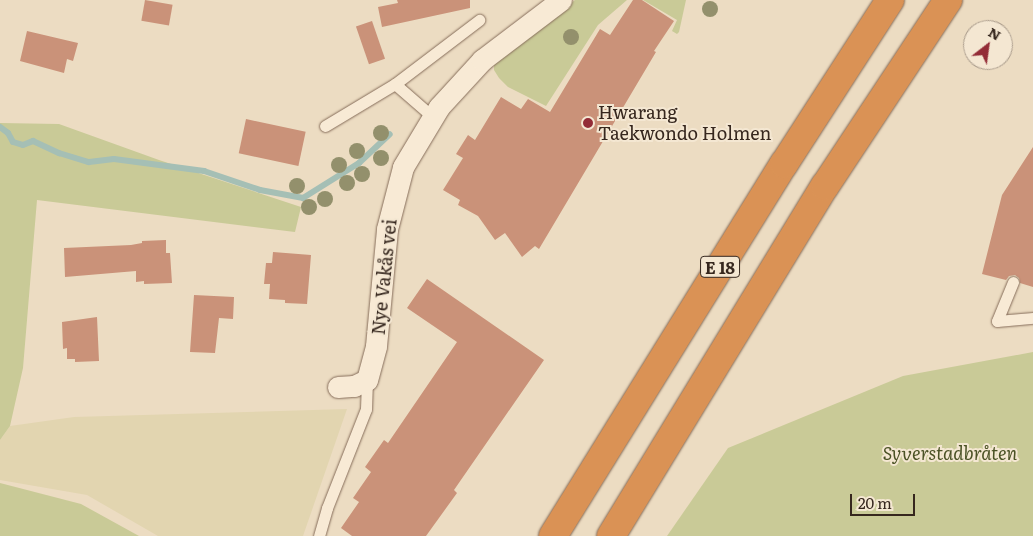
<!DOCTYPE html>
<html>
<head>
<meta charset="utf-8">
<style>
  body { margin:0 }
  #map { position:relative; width:1033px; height:536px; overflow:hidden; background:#ecdcc2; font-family:Literata,serif }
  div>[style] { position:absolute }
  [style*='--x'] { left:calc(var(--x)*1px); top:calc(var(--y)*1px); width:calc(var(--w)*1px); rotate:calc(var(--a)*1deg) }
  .farmland>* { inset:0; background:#e2d5b0 }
  .green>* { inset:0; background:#c9ca97 }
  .stream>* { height:6px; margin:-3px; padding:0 3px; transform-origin:3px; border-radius:3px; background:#a5bfb5 }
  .building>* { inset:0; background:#ca9279; transform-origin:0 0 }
  .roads { filter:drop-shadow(0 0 1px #866d5a) drop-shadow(0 0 1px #866d5a) }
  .lane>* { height:11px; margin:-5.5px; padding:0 5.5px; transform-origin:5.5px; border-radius:5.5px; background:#f8ead5 }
  .street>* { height:21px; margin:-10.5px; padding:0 10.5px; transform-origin:10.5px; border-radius:10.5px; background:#f8ead5 }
  .highway>* { height:28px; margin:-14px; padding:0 14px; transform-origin:14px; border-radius:14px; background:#da9255 }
  .trees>* { width:16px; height:16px; margin:-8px; border-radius:50%; background:#93906c }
  .dots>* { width:14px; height:14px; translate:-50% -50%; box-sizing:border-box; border:2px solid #f4e7d2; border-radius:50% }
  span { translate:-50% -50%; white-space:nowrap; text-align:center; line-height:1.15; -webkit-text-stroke:4px #f4e7d2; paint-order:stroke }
  .shield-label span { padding:1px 4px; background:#f4e7d2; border:1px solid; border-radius:4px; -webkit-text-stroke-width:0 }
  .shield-label { font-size:16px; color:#36271e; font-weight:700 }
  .poi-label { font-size:18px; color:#36271e }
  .left { translate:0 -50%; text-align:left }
  .street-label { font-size:18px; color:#36271e }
  .park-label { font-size:18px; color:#4b5225; font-style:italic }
  .north { position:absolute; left:963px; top:20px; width:50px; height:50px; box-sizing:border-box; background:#f4e7d2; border:1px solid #a89a8a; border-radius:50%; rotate:30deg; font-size:14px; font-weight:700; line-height:20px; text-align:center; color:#36271e }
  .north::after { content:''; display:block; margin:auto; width:18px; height:22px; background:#932c37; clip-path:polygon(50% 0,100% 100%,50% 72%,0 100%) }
  .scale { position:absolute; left:850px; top:494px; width:65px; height:22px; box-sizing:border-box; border:2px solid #36271e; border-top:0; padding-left:6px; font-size:15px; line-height:18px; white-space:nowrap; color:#36271e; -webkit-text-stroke:4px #f4e7d2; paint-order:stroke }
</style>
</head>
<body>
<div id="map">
  <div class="farmland">
    <div style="clip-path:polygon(347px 409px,303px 536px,158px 536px,87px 495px,0 480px,0 440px,10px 426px,74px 417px)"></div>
  </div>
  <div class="green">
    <div style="clip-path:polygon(575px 0,627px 0,598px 25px,546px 106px,508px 87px,499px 78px,494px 70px,494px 62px)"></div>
    <div style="clip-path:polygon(643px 0,686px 0,679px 32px,677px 34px,672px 31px,677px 20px)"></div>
    <div style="clip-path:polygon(0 123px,59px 124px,159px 160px,301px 207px,295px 232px,37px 200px,23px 368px,10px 426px,0 440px)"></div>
    <div style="clip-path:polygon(1033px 352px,1033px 536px,667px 536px,728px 448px,903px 376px)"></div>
    <div style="clip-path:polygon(0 483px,81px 504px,139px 536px,0 536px)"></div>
  </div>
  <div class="stream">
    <div style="--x:0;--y:127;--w:10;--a:37"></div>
    <div style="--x:8;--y:133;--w:10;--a:61"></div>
    <div style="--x:13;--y:142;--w:10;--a:17"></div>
    <div style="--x:23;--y:145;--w:11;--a:-22"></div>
    <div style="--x:33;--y:141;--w:29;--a:25"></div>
    <div style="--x:59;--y:153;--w:31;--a:17"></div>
    <div style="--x:89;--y:162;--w:25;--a:-7"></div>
    <div style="--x:114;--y:159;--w:91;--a:7.6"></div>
    <div style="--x:204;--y:171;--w:59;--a:18.7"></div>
    <div style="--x:260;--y:190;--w:44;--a:10.5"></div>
    <div style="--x:303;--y:198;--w:66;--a:-32"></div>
    <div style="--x:359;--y:163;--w:42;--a:-43.1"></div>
  </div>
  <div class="building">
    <div style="left:145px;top:0;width:28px;height:21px;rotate:10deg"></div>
    <div style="clip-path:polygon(397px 0,470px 0,470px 8px,382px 27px,378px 7px,398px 3px)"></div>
    <div style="clip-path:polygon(633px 0,642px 0,674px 21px,654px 51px,656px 52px,539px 249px,535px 246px,522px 257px,505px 233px,495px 240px,478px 216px,458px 205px,460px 200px,443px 190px,463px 158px,456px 154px,468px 135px,475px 140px,501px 97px,521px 109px,528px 99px,550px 112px,600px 29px,610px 35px)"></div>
    <div style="left:372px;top:21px;width:40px;height:17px;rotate:71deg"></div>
    <div style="clip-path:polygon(27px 31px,78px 43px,73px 61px,67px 59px,64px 73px,20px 61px)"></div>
    <div style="left:246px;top:119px;width:61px;height:35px;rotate:12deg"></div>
    <div style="clip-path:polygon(1033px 147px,1033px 287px,1020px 283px,1019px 278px,1015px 275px,1009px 276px,1006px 280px,982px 274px,1002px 195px)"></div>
    <div style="clip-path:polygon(166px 240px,166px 253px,170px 253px,172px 283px,144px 284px,144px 281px,136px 282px,136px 271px,65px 277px,64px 248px,131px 245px,142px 243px,142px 241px)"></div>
    <div style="clip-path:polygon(273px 252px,311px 255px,307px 304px,285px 303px,285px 300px,269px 299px,270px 284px,264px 284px,266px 263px,272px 263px)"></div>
    <div style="clip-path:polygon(427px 279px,544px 360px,454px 490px,457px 493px,426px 536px,352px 536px,341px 528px,359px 502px,353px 498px,371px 472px,365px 467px,384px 440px,388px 443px,457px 342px,407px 308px)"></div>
    <div style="clip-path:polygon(194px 295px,234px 297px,233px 319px,219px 318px,215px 353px,190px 352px)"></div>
    <div style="clip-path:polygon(97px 317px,99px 361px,75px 362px,75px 359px,67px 359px,67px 348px,63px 349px,62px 322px)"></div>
  </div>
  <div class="roads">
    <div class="lane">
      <div style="--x:395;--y:84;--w:106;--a:-37.3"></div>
      <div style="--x:325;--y:126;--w:82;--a:-31"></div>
      <div style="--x:395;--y:84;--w:50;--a:41"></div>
      <div style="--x:1013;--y:282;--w:42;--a:112.3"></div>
      <div style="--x:997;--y:321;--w:36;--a:-5"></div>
      <div style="--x:319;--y:536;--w:29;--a:-74"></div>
      <div style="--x:327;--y:508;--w:106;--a:-68.5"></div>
      <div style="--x:366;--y:409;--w:29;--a:-88"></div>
    </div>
    <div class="street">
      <div style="--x:338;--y:387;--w:16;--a:-4"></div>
      <div style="--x:354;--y:386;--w:14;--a:-25"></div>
      <div style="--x:367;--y:380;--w:35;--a:-75"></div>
      <div style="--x:376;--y:346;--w:118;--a:-84.6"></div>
      <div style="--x:387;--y:229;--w:64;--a:-75.5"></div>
      <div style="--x:403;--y:167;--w:70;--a:-59"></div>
      <div style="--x:439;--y:107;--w:64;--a:-47.5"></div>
      <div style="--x:482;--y:60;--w:99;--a:-37.2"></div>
    </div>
    <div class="highway">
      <div style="--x:553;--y:536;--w:438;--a:-58.2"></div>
      <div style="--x:784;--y:164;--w:195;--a:-57.1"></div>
      <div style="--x:611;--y:536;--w:410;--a:-58.6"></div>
      <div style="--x:825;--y:186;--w:223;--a:-56.5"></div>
    </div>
  </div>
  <div class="trees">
    <div style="left:710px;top:9px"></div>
    <div style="left:571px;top:37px"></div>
    <div style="left:381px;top:133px"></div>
    <div style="left:357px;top:151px"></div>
    <div style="left:381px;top:158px"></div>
    <div style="left:339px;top:165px"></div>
    <div style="left:362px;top:174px"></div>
    <div style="left:347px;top:183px"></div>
    <div style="left:297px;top:186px"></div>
    <div style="left:325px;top:199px"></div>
    <div style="left:309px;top:207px"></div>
  </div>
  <div class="dots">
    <div style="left:588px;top:123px;background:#932c37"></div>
  </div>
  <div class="shield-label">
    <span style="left:720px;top:267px">E 18</span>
  </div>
  <div class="poi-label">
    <span class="left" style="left:598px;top:123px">Hwarang<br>Taekwondo Holmen</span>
  </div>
  <div class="street-label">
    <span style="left:384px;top:277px;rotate:-84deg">Nye Vakås vei</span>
  </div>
  <div class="park-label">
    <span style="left:950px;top:453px">Syverstadbråten</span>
  </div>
  <div class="north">N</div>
  <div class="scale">20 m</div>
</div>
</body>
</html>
